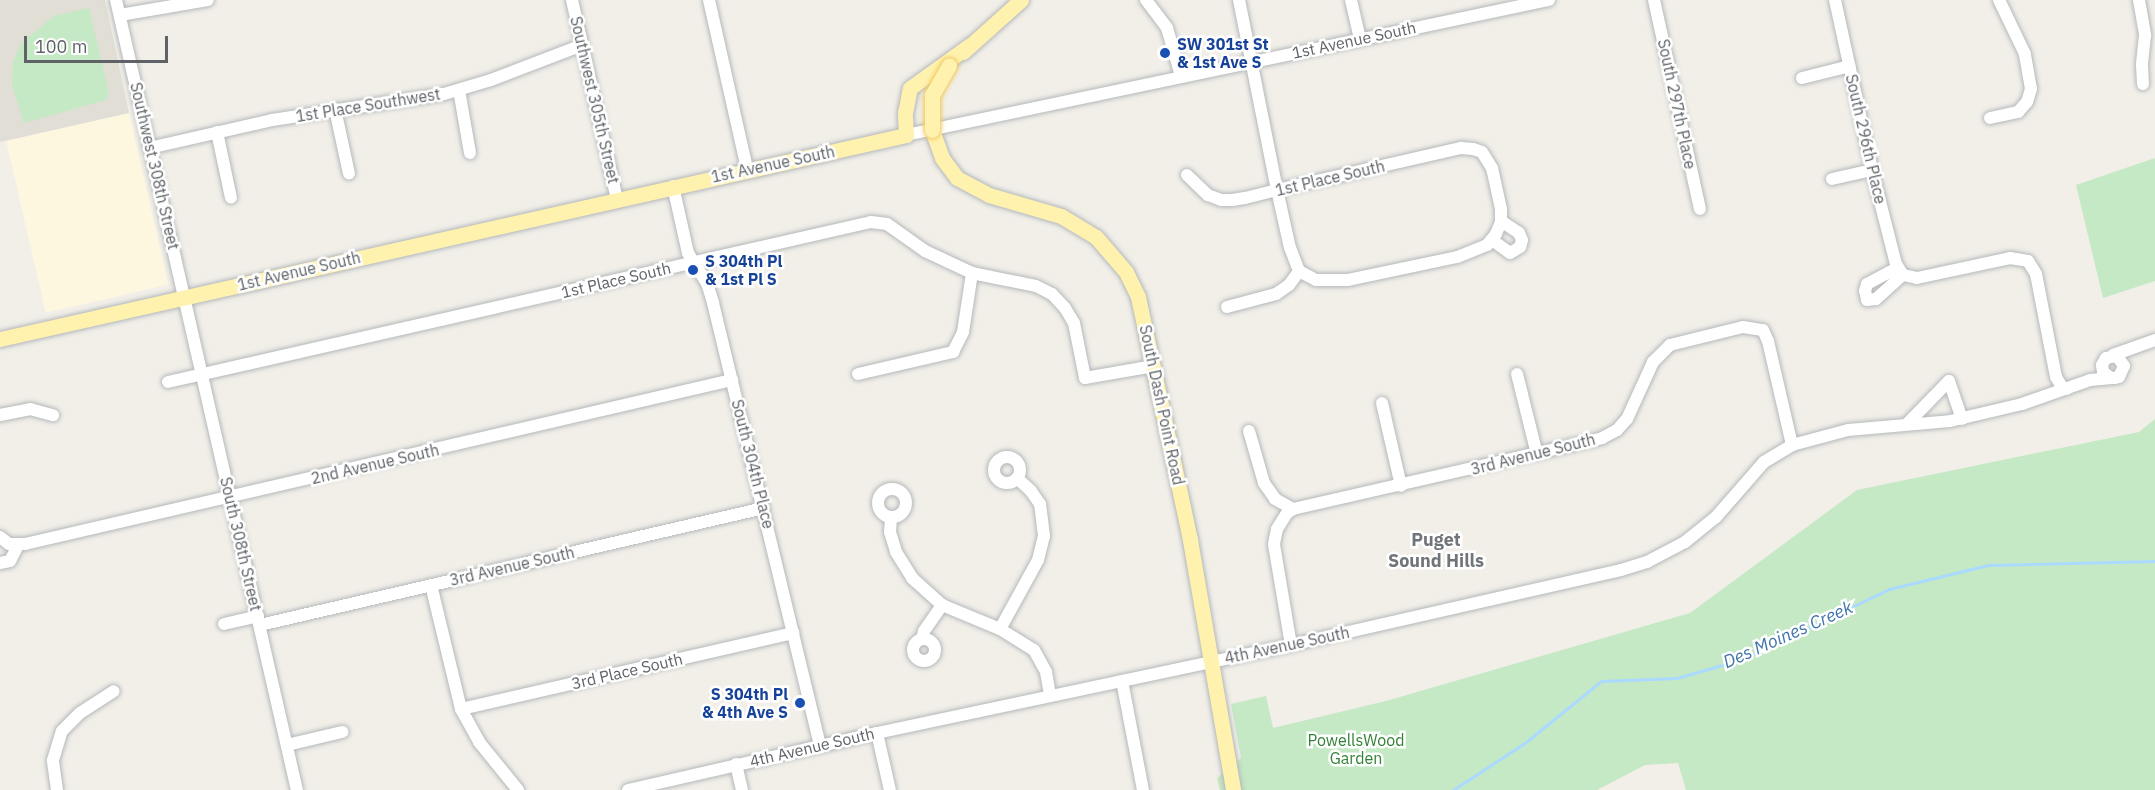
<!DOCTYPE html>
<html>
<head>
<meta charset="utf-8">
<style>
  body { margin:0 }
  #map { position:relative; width:2155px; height:790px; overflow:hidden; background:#f1efe8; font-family:"IBM Plex Sans",sans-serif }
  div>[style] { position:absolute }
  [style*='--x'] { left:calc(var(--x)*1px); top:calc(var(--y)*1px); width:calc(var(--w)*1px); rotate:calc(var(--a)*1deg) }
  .commercial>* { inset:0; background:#fef7e0; transform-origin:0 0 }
  .education>* { inset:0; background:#e1ded6 }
  .green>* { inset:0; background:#c5e8c5 }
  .stream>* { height:3px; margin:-1.5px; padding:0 1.5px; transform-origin:1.5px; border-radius:1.5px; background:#aadaff }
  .roads { filter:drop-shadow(0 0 2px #b5b8bc) drop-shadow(0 0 2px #b5b8bc) }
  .minor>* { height:12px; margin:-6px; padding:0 6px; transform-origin:6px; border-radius:6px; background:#fff }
  .minor>.ring { margin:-6px; padding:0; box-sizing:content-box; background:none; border:12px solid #fff; border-radius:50% }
  .major>* { height:15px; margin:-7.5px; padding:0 7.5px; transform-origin:7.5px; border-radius:7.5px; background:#fff2af }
  .bridges { filter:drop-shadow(0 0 2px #f2c960) drop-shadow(0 0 2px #f2c960) }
  .major-bridge>* { height:15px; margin:-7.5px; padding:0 7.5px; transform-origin:7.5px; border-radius:7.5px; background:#fff2af }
  .dots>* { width:16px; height:16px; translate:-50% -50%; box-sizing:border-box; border:3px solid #fff; border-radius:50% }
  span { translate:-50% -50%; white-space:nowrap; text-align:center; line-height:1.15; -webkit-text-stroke:5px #fff; paint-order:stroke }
  .street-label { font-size:16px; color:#5f6368 }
  .transit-label { font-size:16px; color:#164399; font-weight:700 }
  .left { translate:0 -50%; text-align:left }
  .right { translate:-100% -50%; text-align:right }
  .park-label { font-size:16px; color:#348238 }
  .neighbourhood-label { font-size:18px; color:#70757a; font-weight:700 }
  .water-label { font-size:18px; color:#4174aa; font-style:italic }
  .scale { position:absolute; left:24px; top:36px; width:144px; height:27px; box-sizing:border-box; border:3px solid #5f6368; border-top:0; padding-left:8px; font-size:18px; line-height:21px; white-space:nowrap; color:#5f6368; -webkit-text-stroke:4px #fff; paint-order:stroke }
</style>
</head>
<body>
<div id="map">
  <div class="commercial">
    <div style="left:129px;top:113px;width:176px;height:126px;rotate:77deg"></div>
  </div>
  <div class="education">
    <div style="clip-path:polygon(0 0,105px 0,129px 113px,0 142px)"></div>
  </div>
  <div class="green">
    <div style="clip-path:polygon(89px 8px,109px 94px,106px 100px,24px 123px,12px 85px,13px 62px,21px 43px,54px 16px)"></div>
    <div style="clip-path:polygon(2155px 158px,2155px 281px,2103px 298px,2076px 185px)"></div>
    <div style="clip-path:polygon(2155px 419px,2155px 790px,1686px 790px,1678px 763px,1645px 765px,1597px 790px,1220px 790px,1217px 778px,1241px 758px,1231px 704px,1266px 696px,1273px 728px,1386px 701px,1690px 613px,1857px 490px,2139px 432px)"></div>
  </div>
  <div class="stream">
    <div style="--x:1453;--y:790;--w:87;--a:-33.3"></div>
    <div style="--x:1526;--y:742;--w:97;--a:-39.1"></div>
    <div style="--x:1601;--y:681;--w:76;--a:-2.3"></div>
    <div style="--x:1677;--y:678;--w:69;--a:-16.1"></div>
    <div style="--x:1743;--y:659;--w:162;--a:-25.6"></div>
    <div style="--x:1889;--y:589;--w:102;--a:-13.6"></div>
    <div style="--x:1988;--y:565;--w:167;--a:-1.4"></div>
  </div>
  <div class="roads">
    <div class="minor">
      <div style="--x:116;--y:0;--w:810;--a:77.1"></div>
      <div style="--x:572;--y:0;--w:204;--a:77.3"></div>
      <div style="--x:709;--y:0;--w:173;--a:77.3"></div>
      <div style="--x:1146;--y:0;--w:35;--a:53"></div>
      <div style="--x:1167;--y:28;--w:50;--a:73.7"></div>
      <div style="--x:1351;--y:0;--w:40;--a:77"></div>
      <div style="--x:1654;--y:0;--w:214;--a:77.6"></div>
      <div style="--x:1835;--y:0;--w:174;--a:77.7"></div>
      <div style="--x:1872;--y:170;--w:97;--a:75.7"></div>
      <div style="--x:1896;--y:264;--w:13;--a:58"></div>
      <div style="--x:2139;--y:0;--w:36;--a:80"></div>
      <div style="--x:2145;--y:35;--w:30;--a:96"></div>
      <div style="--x:2142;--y:65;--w:19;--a:87"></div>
      <div style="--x:120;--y:15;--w:89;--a:-9.7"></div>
      <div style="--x:1802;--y:78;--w:49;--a:-14"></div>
      <div style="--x:459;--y:90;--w:64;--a:80.1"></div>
      <div style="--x:335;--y:109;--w:66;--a:77.8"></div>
      <div style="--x:1990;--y:118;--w:29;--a:-12"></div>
      <div style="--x:2018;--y:112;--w:13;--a:-48"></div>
      <div style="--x:2027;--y:102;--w:14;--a:-73"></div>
      <div style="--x:2031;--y:89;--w:36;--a:-100"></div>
      <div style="--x:2025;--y:54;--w:60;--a:-115.7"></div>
      <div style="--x:217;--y:132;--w:67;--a:78"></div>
      <div style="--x:906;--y:135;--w:657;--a:-11.86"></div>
      <div style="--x:149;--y:148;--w:126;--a:-12.8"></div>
      <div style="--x:272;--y:120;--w:174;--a:-8.6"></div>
      <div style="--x:444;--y:94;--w:49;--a:-16.6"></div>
      <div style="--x:491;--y:80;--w:97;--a:-21"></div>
      <div style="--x:1187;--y:175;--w:29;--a:44"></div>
      <div style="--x:1208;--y:195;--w:14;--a:21"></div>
      <div style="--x:1221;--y:200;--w:11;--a:0"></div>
      <div style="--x:1232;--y:200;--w:13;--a:-9"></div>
      <div style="--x:1245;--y:198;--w:33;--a:-14"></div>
      <div style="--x:1277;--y:190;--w:189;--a:-12.9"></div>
      <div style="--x:1461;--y:148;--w:12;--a:5"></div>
      <div style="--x:1473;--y:149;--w:9;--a:18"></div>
      <div style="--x:1482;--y:152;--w:19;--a:58"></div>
      <div style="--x:1492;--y:168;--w:42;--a:77.6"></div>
      <div style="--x:1501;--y:209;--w:13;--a:90"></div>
      <div style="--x:1501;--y:222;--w:13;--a:113"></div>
      <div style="--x:1496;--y:234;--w:14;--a:129"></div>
      <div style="--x:1487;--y:245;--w:32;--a:158"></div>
      <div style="--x:1457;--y:257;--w:111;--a:168.1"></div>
      <div style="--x:1348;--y:280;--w:32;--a:180"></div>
      <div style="--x:1316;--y:280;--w:19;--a:-152"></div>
      <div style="--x:1299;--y:271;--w:25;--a:-111"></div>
      <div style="--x:1290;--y:248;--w:59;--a:-102.6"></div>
      <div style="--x:1277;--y:190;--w:194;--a:-101.3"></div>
      <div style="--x:1832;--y:179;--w:41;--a:-12.7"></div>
      <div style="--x:673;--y:186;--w:69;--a:77.4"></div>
      <div style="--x:688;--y:253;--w:36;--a:58"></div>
      <div style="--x:707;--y:283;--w:21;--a:73"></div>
      <div style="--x:713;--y:303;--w:456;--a:76.4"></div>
      <div style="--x:1492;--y:240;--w:22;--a:36"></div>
      <div style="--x:1510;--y:253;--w:12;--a:-31"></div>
      <div style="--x:1520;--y:247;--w:7;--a:-74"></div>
      <div style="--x:1522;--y:240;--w:8;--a:-113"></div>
      <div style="--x:1519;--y:233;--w:22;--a:-146"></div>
      <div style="--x:1897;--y:268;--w:34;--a:152"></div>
      <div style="--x:1867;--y:284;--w:7;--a:106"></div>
      <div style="--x:1865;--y:291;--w:9;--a:77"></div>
      <div style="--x:1867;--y:300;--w:9;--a:-6"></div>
      <div style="--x:1876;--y:299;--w:36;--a:-42"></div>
      <div style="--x:1903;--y:275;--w:14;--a:12"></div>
      <div style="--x:1917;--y:278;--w:95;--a:-12.1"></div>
      <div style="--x:2010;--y:258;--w:18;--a:9"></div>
      <div style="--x:2028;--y:261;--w:15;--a:58"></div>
      <div style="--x:2036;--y:274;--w:105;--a:79"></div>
      <div style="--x:2056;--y:377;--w:12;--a:59"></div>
      <div style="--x:2062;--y:387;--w:5;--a:22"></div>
      <div style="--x:1227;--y:307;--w:51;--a:-14.9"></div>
      <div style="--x:1276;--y:294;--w:16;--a:-35"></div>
      <div style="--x:1289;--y:285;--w:17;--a:-54"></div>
      <div style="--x:2113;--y:355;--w:45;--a:-19.7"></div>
      <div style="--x:858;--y:374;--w:98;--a:-13"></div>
      <div style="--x:953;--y:352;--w:22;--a:-63"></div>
      <div style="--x:963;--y:332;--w:60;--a:-81.3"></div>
      <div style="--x:1517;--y:374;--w:82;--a:76"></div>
      <div style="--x:168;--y:382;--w:721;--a:-12.82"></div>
      <div style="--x:871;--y:222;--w:16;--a:7"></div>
      <div style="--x:887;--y:224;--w:47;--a:35.4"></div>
      <div style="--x:925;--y:251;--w:52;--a:25.1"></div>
      <div style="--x:972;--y:273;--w:65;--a:11.5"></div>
      <div style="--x:1036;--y:286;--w:18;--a:27"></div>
      <div style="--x:1052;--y:294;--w:19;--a:47"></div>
      <div style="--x:1065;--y:308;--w:17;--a:59"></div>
      <div style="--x:1074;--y:323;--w:56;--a:78.7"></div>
      <div style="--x:1085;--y:378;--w:70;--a:-9.9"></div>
      <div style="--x:1382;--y:403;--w:85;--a:77.1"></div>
      <div style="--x:0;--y:415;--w:31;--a:-11"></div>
      <div style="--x:30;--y:409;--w:24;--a:15"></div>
      <div style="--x:1907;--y:424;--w:60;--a:-45.7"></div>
      <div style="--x:1949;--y:381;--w:40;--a:71.1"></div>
      <div style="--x:1249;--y:431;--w:54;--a:73.9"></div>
      <div style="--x:1264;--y:483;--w:19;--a:55"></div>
      <div style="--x:1275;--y:499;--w:21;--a:29"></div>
      <div class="ring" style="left:994px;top:457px;width:14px;height:14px"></div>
      <div class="ring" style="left:878px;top:489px;width:16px;height:16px"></div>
      <div style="--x:891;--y:518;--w:14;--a:94"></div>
      <div style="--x:890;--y:532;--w:21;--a:73"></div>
      <div style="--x:896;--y:552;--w:31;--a:58"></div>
      <div style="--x:912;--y:578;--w:40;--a:42"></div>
      <div style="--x:942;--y:605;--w:63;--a:22.5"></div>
      <div style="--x:1000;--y:629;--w:40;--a:32"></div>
      <div style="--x:1034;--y:650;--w:25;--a:61"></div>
      <div style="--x:1046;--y:672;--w:23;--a:80"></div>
      <div style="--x:0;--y:537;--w:11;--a:38"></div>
      <div style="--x:9;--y:544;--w:16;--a:0"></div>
      <div style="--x:25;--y:544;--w:726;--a:-13.06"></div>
      <div style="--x:0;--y:563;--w:10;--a:-11"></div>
      <div style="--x:10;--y:561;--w:18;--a:-63"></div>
      <div style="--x:431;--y:585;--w:128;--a:76.4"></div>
      <div style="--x:461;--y:709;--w:38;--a:61"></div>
      <div style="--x:479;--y:742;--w:62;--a:50.9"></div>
      <div style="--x:224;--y:624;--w:35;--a:-13"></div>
      <div style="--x:260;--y:625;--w:517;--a:-13.07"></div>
      <div style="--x:1000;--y:629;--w:79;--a:-61.2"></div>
      <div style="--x:1038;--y:560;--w:25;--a:-76"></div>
      <div style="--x:1044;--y:536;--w:32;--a:-97"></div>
      <div style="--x:1040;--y:504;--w:16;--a:-125"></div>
      <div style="--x:1031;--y:491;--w:19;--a:-137"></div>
      <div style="--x:922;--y:639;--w:8;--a:-76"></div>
      <div style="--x:924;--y:631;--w:32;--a:-55"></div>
      <div class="ring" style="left:913px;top:639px;width:10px;height:10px"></div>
      <div style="--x:1291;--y:645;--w:102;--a:-99.6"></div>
      <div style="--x:1274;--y:544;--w:15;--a:-79"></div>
      <div style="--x:1277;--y:529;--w:19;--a:-58"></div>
      <div style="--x:1287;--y:513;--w:7;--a:-34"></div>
      <div style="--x:1293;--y:509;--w:317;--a:-12.9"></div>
      <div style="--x:1602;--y:438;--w:17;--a:-28"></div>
      <div style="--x:1617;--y:430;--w:15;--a:-48"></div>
      <div style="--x:1627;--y:419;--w:63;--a:-65.5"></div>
      <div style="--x:1653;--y:362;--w:24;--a:-45"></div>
      <div style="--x:1670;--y:345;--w:75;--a:-13.9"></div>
      <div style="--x:1743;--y:327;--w:20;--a:9"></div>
      <div style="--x:1763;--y:330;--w:12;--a:66"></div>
      <div style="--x:1768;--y:341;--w:107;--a:77"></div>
      <div style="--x:1122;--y:681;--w:111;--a:79.1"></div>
      <div style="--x:461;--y:709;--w:341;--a:-12.9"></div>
      <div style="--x:877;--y:733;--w:58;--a:77.2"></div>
      <div style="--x:287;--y:745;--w:57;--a:-13.3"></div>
      <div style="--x:736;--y:764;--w:27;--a:77"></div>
      <div style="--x:57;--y:790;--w:30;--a:-98"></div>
      <div style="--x:53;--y:760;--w:30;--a:-73"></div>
      <div style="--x:62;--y:731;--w:25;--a:-45"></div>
      <div style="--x:80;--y:713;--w:40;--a:-32.9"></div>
      <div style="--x:628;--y:790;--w:255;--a:-12.9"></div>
      <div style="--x:877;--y:733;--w:423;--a:-12"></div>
      <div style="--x:1291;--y:645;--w:338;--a:-12.8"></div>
      <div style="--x:1621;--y:570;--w:27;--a:-17"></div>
      <div style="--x:1647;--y:562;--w:43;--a:-27.8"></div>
      <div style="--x:1685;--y:542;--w:40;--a:-39"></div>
      <div style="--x:1716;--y:517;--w:73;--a:-48.9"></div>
      <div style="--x:1764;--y:462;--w:33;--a:-31"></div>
      <div style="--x:1792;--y:445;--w:58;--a:-15"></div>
      <div style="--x:1848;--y:430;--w:102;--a:-5"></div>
      <div style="--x:1950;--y:421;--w:74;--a:-13.3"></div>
      <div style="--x:2022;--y:404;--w:72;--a:-19.4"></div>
      <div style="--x:2090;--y:380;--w:25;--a:-5"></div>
      <div style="--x:2115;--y:378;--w:4;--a:-14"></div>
      <div style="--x:2119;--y:377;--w:12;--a:-66"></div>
      <div style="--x:2124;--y:366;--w:12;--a:-125"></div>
      <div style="--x:2117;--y:356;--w:11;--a:170"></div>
      <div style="--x:2106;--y:358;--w:8;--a:120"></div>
      <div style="--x:2102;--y:365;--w:7;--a:82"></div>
      <div style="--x:2103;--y:372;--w:10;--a:37"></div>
    </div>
    <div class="major">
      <div style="--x:963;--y:52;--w:78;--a:-41.9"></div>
      <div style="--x:932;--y:130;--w:30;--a:70"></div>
      <div style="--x:942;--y:158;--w:25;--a:53"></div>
      <div style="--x:957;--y:178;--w:36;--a:28"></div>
      <div style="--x:989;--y:195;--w:75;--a:16.3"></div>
      <div style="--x:1061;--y:216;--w:41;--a:31"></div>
      <div style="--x:1096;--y:237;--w:46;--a:49.4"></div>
      <div style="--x:1126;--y:272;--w:28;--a:64"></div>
      <div style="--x:1138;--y:297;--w:249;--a:77.9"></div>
      <div style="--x:1190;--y:540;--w:254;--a:80.2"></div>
      <div style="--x:0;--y:339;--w:929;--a:-12.69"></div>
      <div style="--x:906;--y:135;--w:22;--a:-93"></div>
      <div style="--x:905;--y:113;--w:25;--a:-79"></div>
      <div style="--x:910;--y:88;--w:74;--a:-35.6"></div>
    </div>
  </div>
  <div class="bridges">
    <div class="major-bridge">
      <div style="--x:932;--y:130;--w:35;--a:-90"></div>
      <div style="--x:932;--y:95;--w:34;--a:-60"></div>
    </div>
  </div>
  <div class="dots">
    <div style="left:1165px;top:53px;background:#1a4fb4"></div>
    <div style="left:693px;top:270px;background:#1a4fb4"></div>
    <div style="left:800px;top:703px;background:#1a4fb4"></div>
  </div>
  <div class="street-label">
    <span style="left:1354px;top:40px;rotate:-12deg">1st Avenue South</span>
    <span style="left:595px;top:100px;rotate:77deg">Southwest 305th Street</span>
    <span style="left:1677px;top:104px;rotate:78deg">South 297th Place</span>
    <span style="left:368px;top:105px;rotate:-9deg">1st Place Southwest</span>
    <span style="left:1866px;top:139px;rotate:77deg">South 296th Place</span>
    <span style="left:773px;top:164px;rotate:-12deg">1st Avenue South</span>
    <span style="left:155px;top:166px;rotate:77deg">Southwest 308th Street</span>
    <span style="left:1330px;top:178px;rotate:-13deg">1st Place South</span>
    <span style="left:299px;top:271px;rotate:-13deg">1st Avenue South</span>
    <span style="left:616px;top:280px;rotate:-13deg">1st Place South</span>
    <span style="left:1162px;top:405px;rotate:78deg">South Dash Point Road</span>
    <span style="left:1533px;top:454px;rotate:-14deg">3rd Avenue South</span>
    <span style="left:375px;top:464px;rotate:-13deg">2nd Avenue South</span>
    <span style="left:753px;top:464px;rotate:76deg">South 304th Place</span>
    <span style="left:241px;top:544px;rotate:77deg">South 308th Street</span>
    <span style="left:512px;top:566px;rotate:-13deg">3rd Avenue South</span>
    <span style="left:1287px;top:645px;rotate:-12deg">4th Avenue South</span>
    <span style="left:627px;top:671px;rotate:-13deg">3rd Place South</span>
    <span style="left:812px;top:747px;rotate:-13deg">4th Avenue South</span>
  </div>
  <div class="transit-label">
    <span class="left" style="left:1177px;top:53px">SW 301st St<br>&amp; 1st Ave S</span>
    <span class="left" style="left:705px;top:270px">S 304th Pl<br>&amp; 1st Pl S</span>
    <span class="right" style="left:788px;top:703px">S 304th Pl<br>&amp; 4th Ave S</span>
  </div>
  <div class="park-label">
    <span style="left:1356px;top:749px">PowellsWood<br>Garden</span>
  </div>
  <div class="neighbourhood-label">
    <span style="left:1436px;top:551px">Puget<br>Sound Hills</span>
  </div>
  <div class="water-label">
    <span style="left:1788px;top:635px;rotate:-24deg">Des Moines Creek</span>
  </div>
  <div class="scale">100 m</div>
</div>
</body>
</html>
